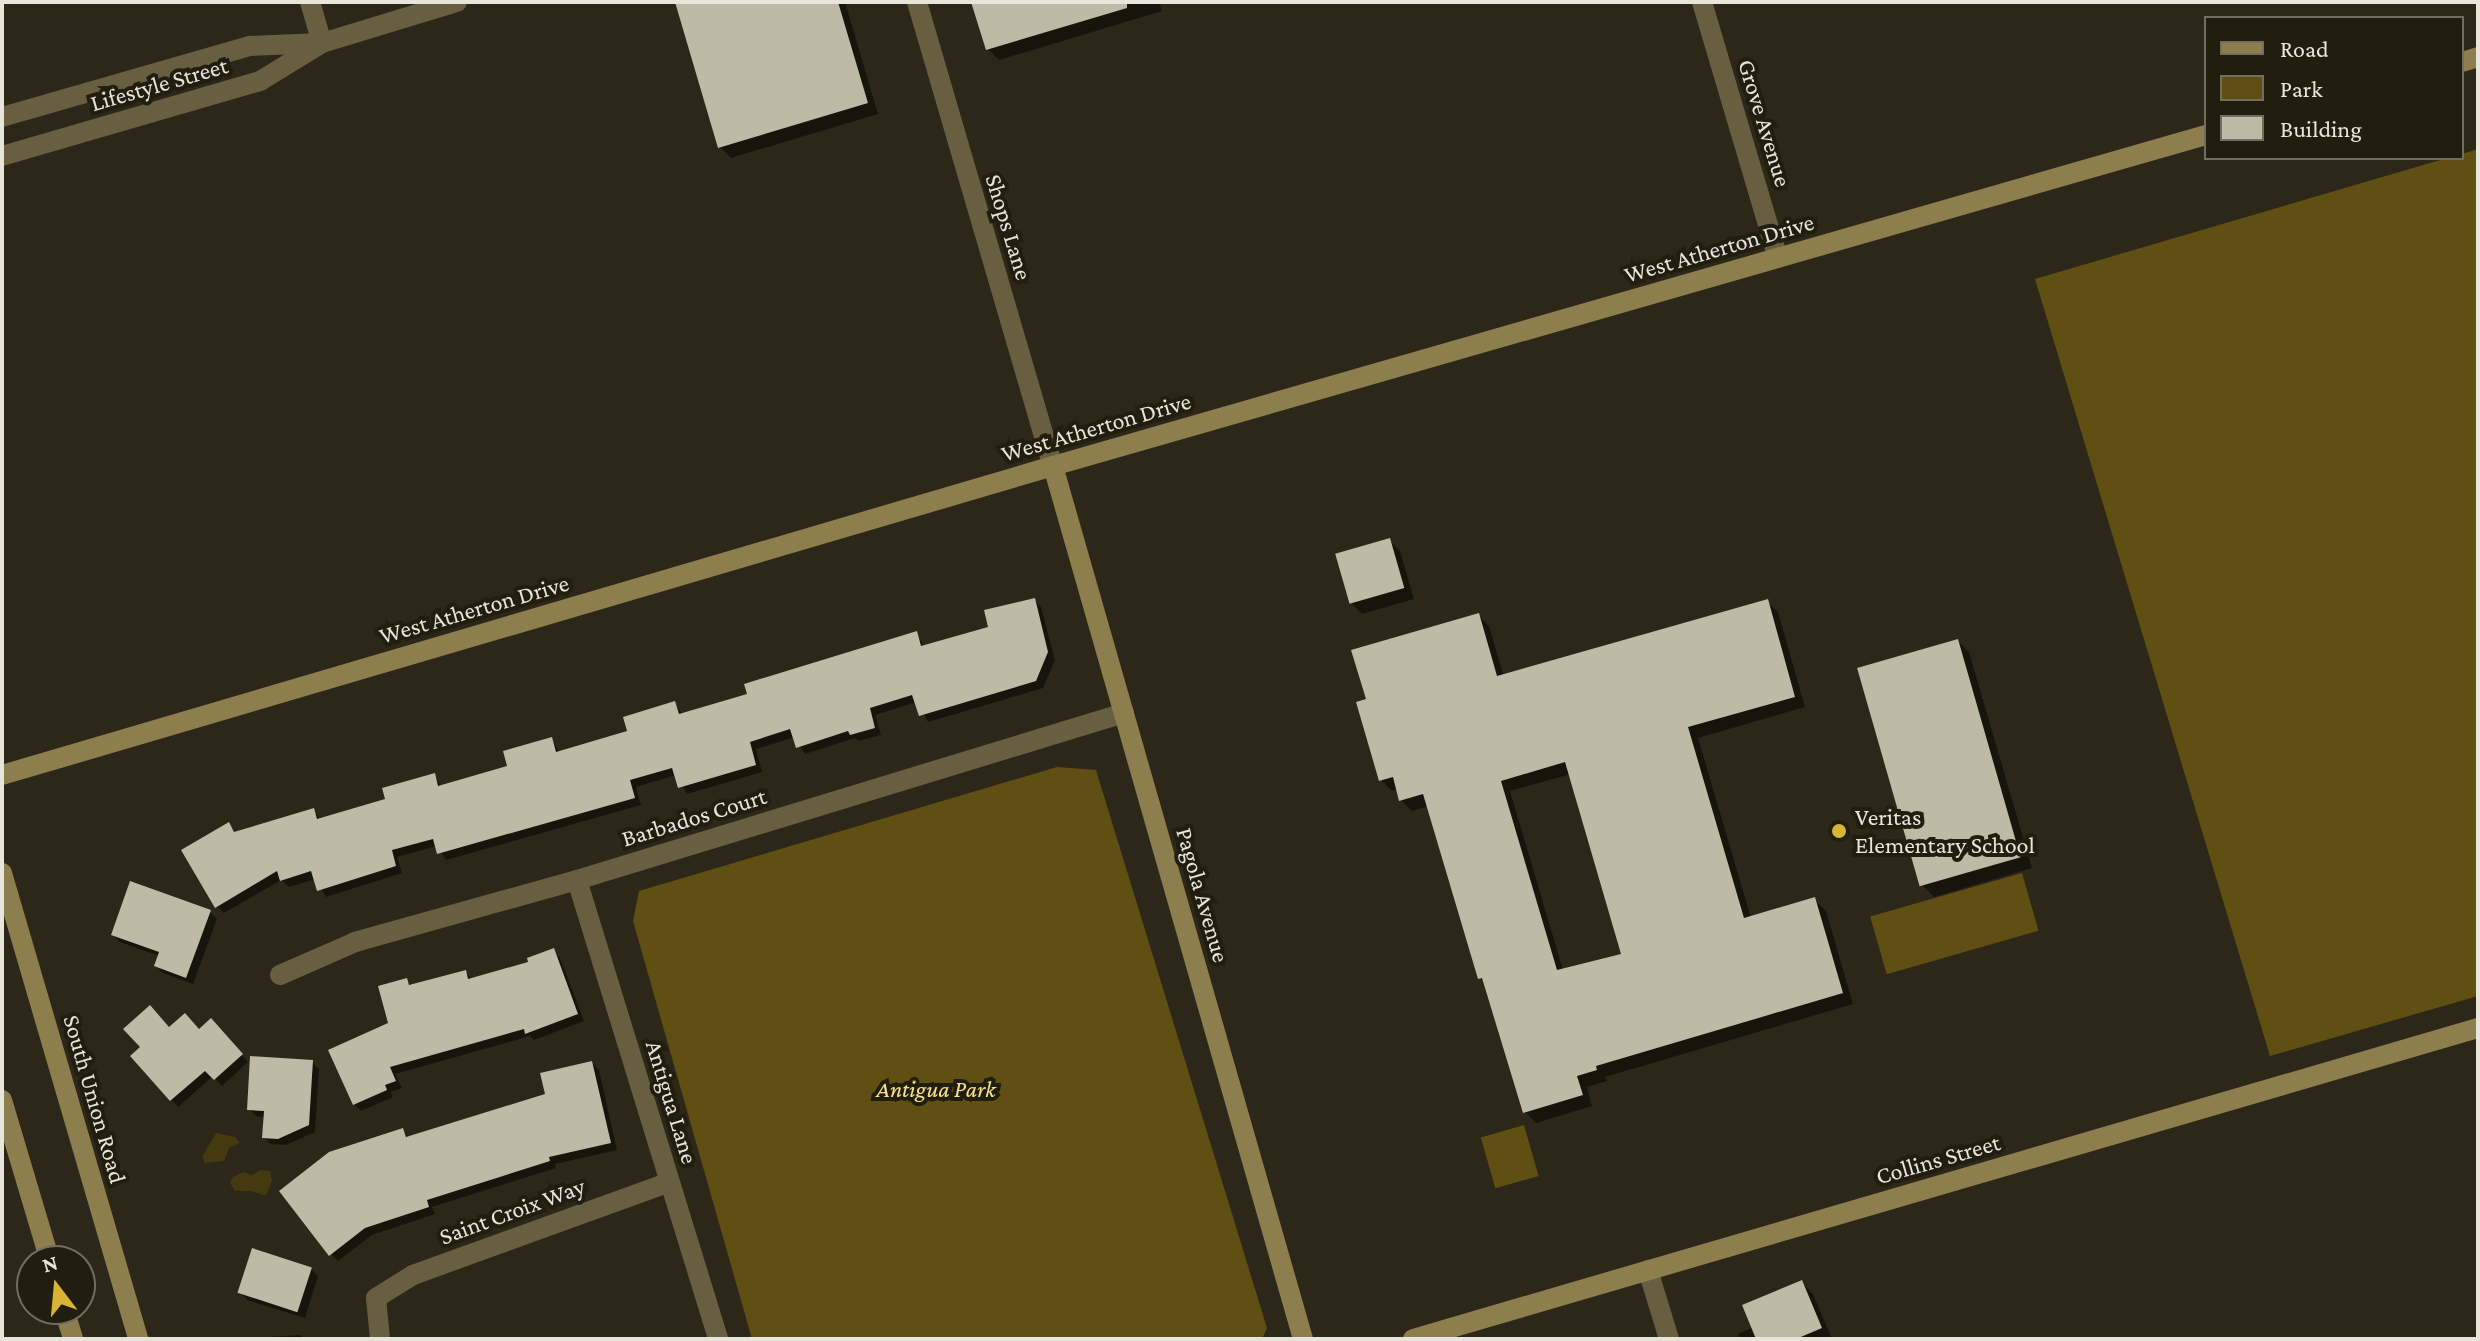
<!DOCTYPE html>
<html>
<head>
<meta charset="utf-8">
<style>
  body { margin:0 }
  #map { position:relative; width:2480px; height:1341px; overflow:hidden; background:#2c2718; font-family:"Crimson Pro",serif }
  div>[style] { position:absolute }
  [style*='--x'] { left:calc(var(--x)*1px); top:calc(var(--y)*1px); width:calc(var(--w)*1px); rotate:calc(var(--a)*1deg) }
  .green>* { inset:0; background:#604f13; transform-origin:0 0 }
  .water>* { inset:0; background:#45390f }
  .shadow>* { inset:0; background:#0007 }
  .building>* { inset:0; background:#bfbaa6; transform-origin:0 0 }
  .street>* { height:20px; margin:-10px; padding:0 10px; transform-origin:10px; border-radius:10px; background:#685f41 }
  .secondary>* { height:20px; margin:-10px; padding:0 10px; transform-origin:10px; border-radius:10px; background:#8d7e4e }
  .dots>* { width:22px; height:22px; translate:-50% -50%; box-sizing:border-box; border:4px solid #221e0f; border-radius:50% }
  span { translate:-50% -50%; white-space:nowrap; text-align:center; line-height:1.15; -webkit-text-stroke:8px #221e0f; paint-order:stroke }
  .street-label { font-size:24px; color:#e8e5db }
  .poi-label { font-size:24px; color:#e8e5db }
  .left { translate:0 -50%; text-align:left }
  .park-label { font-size:24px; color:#fae18f; font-style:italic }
  .frame { position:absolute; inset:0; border:4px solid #e8e5db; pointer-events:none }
  .legend { position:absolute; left:2204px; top:16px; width:260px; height:144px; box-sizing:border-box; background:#221e0f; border:2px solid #716e61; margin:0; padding:10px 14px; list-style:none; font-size:24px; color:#e8e5db }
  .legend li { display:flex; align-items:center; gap:16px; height:40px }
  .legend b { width:40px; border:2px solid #716e61 }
  .north { position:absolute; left:16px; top:1245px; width:80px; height:80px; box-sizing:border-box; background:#221e0f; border:2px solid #716e61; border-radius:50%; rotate:344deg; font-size:22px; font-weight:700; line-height:32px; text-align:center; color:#e8e5db }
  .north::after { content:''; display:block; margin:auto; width:28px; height:36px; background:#d7b434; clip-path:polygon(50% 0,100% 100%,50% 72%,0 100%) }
</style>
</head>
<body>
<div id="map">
  <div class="green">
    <div style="clip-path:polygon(2478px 149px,2478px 996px,2270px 1056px,2035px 279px,2447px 158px,2462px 158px,2462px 154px)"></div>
    <div style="clip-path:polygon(1057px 767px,1096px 770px,1267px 1328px,1262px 1339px,752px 1339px,633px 921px,639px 891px)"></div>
    <div style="left:2022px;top:873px;width:60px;height:158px;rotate:74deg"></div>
    <div style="left:1524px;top:1125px;width:53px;height:45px;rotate:74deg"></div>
  </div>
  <div class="water">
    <div style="clip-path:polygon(216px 1133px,235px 1137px,240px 1143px,229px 1148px,224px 1161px,205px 1163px,202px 1157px)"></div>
    <div style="clip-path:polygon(260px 1170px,270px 1171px,272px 1181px,266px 1196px,251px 1191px,235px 1191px,230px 1183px,233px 1177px,243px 1172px,252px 1175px)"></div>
  </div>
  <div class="shadow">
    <div style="clip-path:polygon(677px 2px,845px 2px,878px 114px,731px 158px,720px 147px)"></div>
    <div style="clip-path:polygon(974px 2px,1159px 2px,1162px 11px,999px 60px,988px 49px)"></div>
    <div style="clip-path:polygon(1389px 540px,1400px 551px,1414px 599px,1362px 614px,1351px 603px)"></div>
    <div style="clip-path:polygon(1034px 600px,1041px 607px,1055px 660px,1043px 688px,928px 722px,917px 702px,875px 715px,881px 735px,858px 741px,855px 738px,805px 754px,795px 737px,756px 749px,762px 772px,687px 794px,676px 775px,636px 787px,641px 805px,446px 860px,437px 846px,397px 857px,402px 873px,326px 897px,316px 879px,289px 887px,281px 880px,224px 913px,217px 906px,228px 825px,236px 833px,313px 810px,321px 820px,388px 800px,434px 775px,442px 787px,509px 767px,551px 739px,560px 752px,630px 733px,675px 704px,683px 715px,750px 696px,916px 634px,925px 647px,991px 629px)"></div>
    <div style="clip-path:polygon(evenodd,1767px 602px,1778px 612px,1805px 707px,1698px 738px,1751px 918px,1815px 900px,1826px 911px,1853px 1004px,1605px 1077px,1607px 1081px,1587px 1087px,1592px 1106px,1536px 1123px,1525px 1112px,1429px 806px,1412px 811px,1401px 800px,1398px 789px,1392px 791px,1381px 780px,1368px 701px,1478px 615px,1489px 626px,1504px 677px,1767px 602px,1571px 774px,1623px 956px,1563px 970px,1510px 791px,1571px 774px)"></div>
    <div style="clip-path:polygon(1958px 641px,1969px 652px,2032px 868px,1934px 897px,1923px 886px)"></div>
    <div style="clip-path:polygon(210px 912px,217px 919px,193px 984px,163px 973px,156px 966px,159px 956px,120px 942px,113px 935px)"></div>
    <div style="clip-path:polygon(553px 951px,560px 958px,584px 1021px,534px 1040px,530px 1036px,395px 1074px,402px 1088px,391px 1092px,393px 1097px,361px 1111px,354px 1104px,406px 980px,412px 986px,465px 972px,472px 979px,530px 963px)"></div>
    <div style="clip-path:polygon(218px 1028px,248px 1062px,222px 1086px,213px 1076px,178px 1107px,133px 1056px,169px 1029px)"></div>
    <div style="clip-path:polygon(312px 1062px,319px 1069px,315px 1132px,286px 1145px,271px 1144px,264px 1137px,265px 1117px,256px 1116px,249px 1109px)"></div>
    <div style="clip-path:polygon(592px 1063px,599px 1070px,617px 1150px,555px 1164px,556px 1168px,432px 1207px,435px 1214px,372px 1235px,338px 1261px,331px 1254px,402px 1130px,410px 1138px,547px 1095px)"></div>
    <div style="clip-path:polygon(311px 1269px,318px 1276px,305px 1318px,247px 1300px,240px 1292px)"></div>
    <div style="clip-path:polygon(1802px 1283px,1813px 1294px,1832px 1339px,1740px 1339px,1738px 1334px,1753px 1327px)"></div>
    <div style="clip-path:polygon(300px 1335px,305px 1339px,240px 1339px)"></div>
  </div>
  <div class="building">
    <div style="clip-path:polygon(675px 2px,838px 2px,868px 103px,718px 148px)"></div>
    <div style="clip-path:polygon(971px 2px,1127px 2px,1127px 8px,986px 50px)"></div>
    <div style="left:1390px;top:538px;width:52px;height:57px;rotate:74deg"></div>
    <div style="clip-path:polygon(1035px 598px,1048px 652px,1036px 681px,919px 716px,912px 695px,870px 708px,875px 728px,850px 735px,848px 731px,796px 748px,790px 729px,750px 742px,756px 765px,678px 788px,672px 768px,630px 780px,635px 798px,437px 854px,433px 839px,392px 850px,396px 866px,317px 891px,311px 871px,280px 881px,277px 871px,215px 908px,181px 850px,229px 822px,234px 832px,314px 808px,317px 819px,385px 799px,382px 788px,435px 773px,438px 786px,507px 766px,503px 751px,552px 737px,556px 752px,627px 731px,623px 717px,675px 701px,679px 714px,747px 694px,744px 684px,917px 631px,921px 646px,988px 627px,984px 610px)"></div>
    <div style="clip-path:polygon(evenodd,1768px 599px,1795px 697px,1688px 727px,1744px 918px,1815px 897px,1843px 993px,1596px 1066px,1597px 1070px,1577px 1076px,1583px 1095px,1523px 1113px,1482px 978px,1478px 979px,1423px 794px,1399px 801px,1393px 777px,1379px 781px,1356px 702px,1366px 699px,1351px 650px,1479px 613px,1497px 676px,1768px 599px,1565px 762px,1621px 954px,1557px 970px,1501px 781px,1565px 762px)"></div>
    <div style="left:1958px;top:639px;width:227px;height:105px;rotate:74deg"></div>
    <div style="clip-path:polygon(130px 881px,211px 910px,186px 978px,154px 966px,159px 952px,111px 935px)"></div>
    <div style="clip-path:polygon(554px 948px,578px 1014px,525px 1034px,524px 1029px,390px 1067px,396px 1081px,385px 1085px,387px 1090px,353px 1105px,328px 1050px,388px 1023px,378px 986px,407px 978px,409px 985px,466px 970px,468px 979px,528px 962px,527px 958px)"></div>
    <div style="clip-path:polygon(150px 1005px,169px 1027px,185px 1013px,199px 1029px,211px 1018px,243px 1054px,214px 1080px,205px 1071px,170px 1101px,130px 1056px,140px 1047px,123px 1029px)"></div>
    <div style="clip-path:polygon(250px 1056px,313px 1060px,309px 1125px,278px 1139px,262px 1138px,264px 1111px,247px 1110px)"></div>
    <div style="clip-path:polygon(592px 1061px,611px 1143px,549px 1157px,550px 1161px,427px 1200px,429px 1207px,365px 1228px,329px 1256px,279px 1191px,329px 1152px,403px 1128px,406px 1137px,545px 1094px,540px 1073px)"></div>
    <div style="left:252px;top:1248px;width:63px;height:47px;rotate:18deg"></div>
    <div style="clip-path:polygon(1802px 1280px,1822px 1328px,1796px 1339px,1756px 1339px,1742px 1305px)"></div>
  </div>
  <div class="street">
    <div style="--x:310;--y:2;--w:43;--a:73.7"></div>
    <div style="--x:917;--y:2;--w:484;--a:73.7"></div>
    <div style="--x:1702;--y:2;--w:267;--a:73.5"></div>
    <div style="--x:2;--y:117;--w:258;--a:-16"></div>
    <div style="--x:250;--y:46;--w:72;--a:-2.4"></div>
    <div style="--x:322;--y:43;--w:141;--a:-16.9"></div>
    <div style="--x:2;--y:156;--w:269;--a:-16.2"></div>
    <div style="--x:260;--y:81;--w:69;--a:-31.4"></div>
    <div style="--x:577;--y:880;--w:480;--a:72.9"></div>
    <div style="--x:280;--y:975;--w:82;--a:-23.7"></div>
    <div style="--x:355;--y:942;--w:230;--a:-15.6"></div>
    <div style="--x:577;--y:880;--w:572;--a:-16.98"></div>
    <div style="--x:1648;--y:1270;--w:72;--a:73.1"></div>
    <div style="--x:380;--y:1339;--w:41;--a:-95.6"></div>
    <div style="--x:376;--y:1298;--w:44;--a:-31.9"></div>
    <div style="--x:413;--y:1275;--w:273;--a:-19.9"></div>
  </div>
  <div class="secondary">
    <div style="--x:2462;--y:62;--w:17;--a:-17"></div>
    <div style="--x:1053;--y:466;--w:908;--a:74.02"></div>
    <div style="--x:2;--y:775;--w:1095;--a:-16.38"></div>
    <div style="--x:1053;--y:466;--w:1200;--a:-16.02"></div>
    <div style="--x:2;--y:873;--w:485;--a:73.7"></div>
    <div style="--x:2;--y:1100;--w:168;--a:73.4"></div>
    <div style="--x:64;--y:1309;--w:31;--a:73"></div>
    <div style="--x:1413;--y:1339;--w:1109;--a:-16.28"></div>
  </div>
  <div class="dots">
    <div style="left:1839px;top:831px;background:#d7b434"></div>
  </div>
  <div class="street-label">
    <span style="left:159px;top:84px;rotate:-16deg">Lifestyle Street</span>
    <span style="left:1765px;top:123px;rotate:73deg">Grove Avenue</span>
    <span style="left:1009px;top:227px;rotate:73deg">Shops Lane</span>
    <span style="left:1719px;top:248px;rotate:-16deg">West Atherton Drive</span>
    <span style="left:1096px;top:427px;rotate:-16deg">West Atherton Drive</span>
    <span style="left:474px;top:609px;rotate:-16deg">West Atherton Drive</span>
    <span style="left:694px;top:817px;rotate:-17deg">Barbados Court</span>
    <span style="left:1203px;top:895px;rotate:74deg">Pagola Avenue</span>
    <span style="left:95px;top:1099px;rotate:74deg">South Union Road</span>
    <span style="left:672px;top:1102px;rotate:73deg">Antigua Lane</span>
    <span style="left:1938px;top:1159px;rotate:-16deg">Collins Street</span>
    <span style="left:512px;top:1211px;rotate:-20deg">Saint Croix Way</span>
  </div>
  <div class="poi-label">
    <span class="left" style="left:1855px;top:831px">Veritas<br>Elementary School</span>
  </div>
  <div class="park-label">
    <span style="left:936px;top:1089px">Antigua Park</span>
  </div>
  <div class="frame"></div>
  <ul class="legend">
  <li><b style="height:10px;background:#8d7e4e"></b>Road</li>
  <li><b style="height:22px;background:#604f13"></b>Park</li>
  <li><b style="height:22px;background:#bfbaa6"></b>Building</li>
  </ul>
  <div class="north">N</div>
</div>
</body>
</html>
